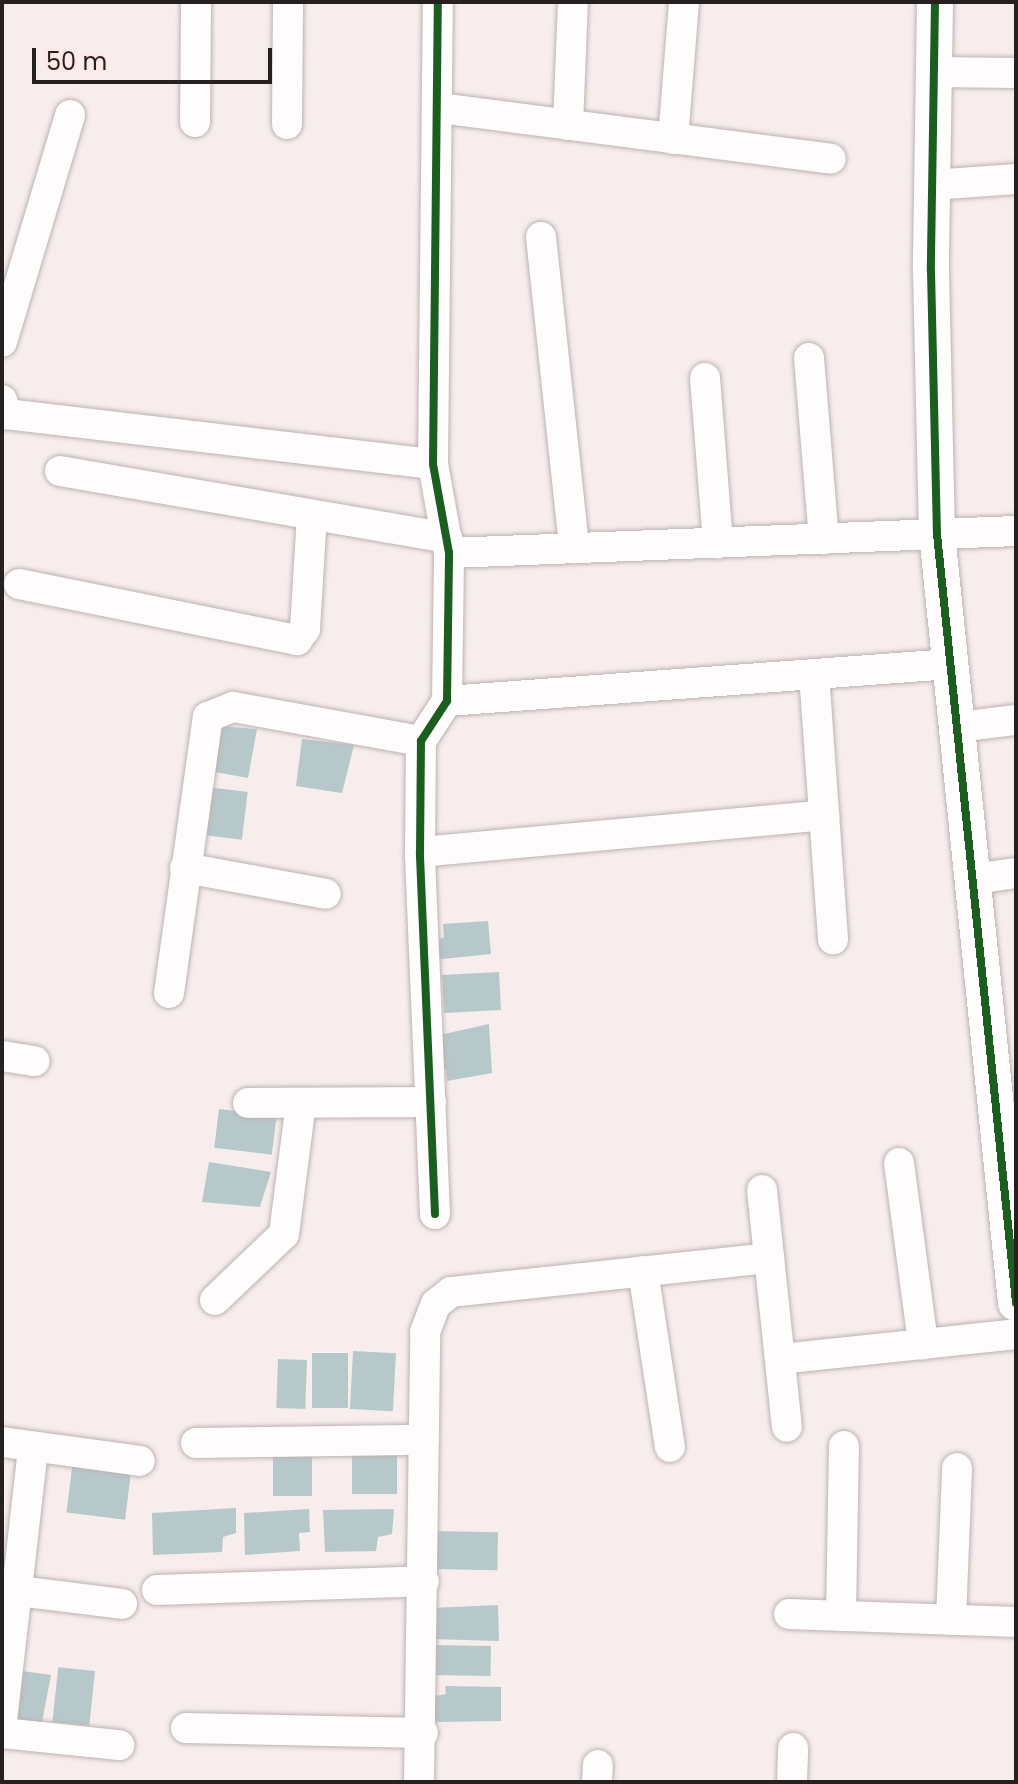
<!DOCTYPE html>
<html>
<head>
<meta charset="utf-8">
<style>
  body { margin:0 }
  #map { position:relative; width:1018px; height:1784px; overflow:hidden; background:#f7edec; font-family:Poppins,sans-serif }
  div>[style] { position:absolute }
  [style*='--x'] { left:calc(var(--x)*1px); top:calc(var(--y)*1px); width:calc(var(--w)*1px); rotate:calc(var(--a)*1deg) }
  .building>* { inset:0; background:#b7c8ca; transform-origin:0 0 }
  .roads { filter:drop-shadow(0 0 2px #bbb3b2) drop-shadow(0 0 2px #bbb3b2) }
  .minor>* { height:30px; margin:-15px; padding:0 15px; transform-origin:15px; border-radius:15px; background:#fefcfc }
  .tertiary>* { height:36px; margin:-18px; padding:0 18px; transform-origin:18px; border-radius:18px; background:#fefcfc }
  .cycleway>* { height:8px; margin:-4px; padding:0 4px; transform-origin:4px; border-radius:4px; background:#1b5e20 }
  span { translate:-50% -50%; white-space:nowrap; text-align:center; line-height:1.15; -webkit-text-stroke:6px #fce9e7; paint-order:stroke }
  .frame { position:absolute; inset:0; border:4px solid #272020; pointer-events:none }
  .scale { position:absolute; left:32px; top:48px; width:240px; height:36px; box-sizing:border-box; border:4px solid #272020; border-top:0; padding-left:10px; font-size:24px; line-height:28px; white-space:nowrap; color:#272020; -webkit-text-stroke:6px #fce9e7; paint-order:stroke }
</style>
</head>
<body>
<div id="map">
  <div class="building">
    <div style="clip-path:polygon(218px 726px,257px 729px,248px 778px,204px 770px)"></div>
    <div style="clip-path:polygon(302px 739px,354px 745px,342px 793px,296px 786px)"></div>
    <div style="left:207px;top:787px;width:41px;height:48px;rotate:7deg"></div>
    <div style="clip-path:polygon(488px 921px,491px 954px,432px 960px,430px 940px,444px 938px,443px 924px)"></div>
    <div style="left:499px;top:972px;width:38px;height:57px;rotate:87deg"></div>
    <div style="clip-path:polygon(489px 1024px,492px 1073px,447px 1081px,446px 1069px,436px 1070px,435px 1036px)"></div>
    <div style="left:219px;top:1109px;width:58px;height:39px;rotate:7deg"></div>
    <div style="clip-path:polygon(209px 1162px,271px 1172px,260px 1207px,202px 1202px)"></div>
    <div style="left:353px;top:1351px;width:43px;height:58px;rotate:3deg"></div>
    <div style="left:312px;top:1353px;width:36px;height:55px"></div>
    <div style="left:278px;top:1359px;width:29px;height:49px;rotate:2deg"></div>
    <div style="left:312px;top:1446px;width:50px;height:39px;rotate:90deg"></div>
    <div style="left:352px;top:1446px;width:45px;height:48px"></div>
    <div style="left:73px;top:1460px;width:59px;height:53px;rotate:7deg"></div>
    <div style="clip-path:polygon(236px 1508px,236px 1533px,223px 1537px,222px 1552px,153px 1555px,152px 1513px)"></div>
    <div style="clip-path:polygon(309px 1509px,310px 1532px,299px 1533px,300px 1551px,245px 1555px,244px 1513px)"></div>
    <div style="clip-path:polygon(394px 1509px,392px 1534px,378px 1537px,376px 1551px,325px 1552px,323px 1510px)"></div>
    <div style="left:433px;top:1531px;width:65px;height:38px;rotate:1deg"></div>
    <div style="clip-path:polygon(498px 1605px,499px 1641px,430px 1639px,431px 1608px)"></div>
    <div style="left:431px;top:1645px;width:60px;height:30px;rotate:1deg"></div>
    <div style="clip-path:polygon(15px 1670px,51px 1675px,42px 1722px,8px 1722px)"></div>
    <div style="left:95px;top:1671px;width:55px;height:37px;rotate:96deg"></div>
    <div style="clip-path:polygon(445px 1686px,501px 1687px,501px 1721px,435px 1722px,435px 1696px,446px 1694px)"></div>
  </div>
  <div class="roads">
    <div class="minor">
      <div style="--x:934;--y:72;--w:82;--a:0.7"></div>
      <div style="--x:440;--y:108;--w:394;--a:7.4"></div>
      <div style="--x:195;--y:122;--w:120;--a:-89.5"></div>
      <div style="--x:287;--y:124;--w:122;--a:-89.5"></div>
      <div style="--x:568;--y:125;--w:123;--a:-87.7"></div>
      <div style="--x:673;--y:139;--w:137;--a:-85.4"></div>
      <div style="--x:932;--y:185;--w:84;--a:-4.1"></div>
      <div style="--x:541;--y:237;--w:313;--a:83.9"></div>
      <div style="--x:2;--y:342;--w:237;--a:-73.3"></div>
      <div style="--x:809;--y:358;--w:182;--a:85.3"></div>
      <div style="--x:705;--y:378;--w:166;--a:85.5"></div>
      <div style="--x:2;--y:400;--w:15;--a:74"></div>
      <div style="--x:6;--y:414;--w:430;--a:6.7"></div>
      <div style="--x:60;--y:471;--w:393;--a:9.8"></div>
      <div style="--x:449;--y:553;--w:567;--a:-2.22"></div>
      <div style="--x:19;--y:584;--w:284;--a:11.4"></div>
      <div style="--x:297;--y:640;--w:14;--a:-54"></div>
      <div style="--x:305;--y:629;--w:114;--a:-86.5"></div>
      <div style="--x:814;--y:674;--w:266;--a:85.9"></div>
      <div style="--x:447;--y:701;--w:505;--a:-4.2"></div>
      <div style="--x:958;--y:727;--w:58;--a:-6.9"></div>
      <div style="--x:420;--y:852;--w:406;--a:-5.2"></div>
      <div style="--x:185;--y:868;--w:143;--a:10.4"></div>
      <div style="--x:975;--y:879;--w:41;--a:-8.3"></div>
      <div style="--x:169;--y:993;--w:279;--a:-82"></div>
      <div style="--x:208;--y:717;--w:27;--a:-22"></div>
      <div style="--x:233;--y:707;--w:191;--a:10.3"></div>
      <div style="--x:2;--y:1056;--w:33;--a:9"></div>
      <div style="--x:248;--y:1103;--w:183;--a:-0.3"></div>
      <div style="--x:899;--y:1163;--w:183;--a:82.4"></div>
      <div style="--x:762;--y:1190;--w:238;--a:84"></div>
      <div style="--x:435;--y:1214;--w:362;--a:-92.4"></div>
      <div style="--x:420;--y:852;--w:111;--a:-89.5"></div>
      <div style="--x:421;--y:741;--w:48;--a:-57"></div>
      <div style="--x:447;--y:701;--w:148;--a:-89.2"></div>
      <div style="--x:449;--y:553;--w:90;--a:-100.2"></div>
      <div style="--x:433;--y:464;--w:462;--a:-89.4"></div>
      <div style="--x:643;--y:1271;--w:178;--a:81.3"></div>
      <div style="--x:215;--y:1300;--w:95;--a:-43.7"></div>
      <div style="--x:284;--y:1234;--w:132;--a:-82.6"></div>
      <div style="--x:780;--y:1359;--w:237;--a:-6"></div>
      <div style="--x:2;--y:1442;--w:139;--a:7.8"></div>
      <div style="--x:196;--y:1443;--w:228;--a:-0.8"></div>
      <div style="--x:2;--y:1589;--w:121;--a:7.1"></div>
      <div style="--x:157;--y:1590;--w:267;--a:-1.9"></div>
      <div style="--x:789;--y:1614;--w:227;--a:2"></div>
      <div style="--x:841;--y:1616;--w:170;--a:-89"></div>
      <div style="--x:951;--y:1620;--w:152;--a:-87.7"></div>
      <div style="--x:2;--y:1721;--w:276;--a:-83.5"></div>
      <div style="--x:186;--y:1728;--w:237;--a:1.2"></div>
      <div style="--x:2;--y:1733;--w:118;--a:5.9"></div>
      <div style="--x:419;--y:1782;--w:450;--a:-89.2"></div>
      <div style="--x:425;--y:1332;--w:30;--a:-69"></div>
      <div style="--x:436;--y:1304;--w:19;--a:-39"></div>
      <div style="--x:451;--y:1292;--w:320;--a:-6.1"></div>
      <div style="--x:597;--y:1782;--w:17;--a:-87"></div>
      <div style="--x:792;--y:1782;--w:34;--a:-88"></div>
    </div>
    <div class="tertiary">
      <div style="--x:935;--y:2;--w:269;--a:90.9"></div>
      <div style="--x:931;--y:271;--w:263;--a:88.7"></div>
      <div style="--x:937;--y:534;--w:773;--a:84.13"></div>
    </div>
  </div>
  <div class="cycleway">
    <div style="--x:935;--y:2;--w:269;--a:90.9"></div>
    <div style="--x:931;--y:271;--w:263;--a:88.7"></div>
    <div style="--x:937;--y:534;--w:773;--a:84.13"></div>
    <div style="--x:435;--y:1214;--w:362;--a:-92.4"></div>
    <div style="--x:420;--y:852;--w:111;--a:-89.5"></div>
    <div style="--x:421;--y:741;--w:48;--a:-57"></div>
    <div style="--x:447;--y:701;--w:148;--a:-89.2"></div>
    <div style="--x:449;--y:553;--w:90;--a:-100.2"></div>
    <div style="--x:433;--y:464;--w:462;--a:-89.4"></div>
  </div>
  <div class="frame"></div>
  <div class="scale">50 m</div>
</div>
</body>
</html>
